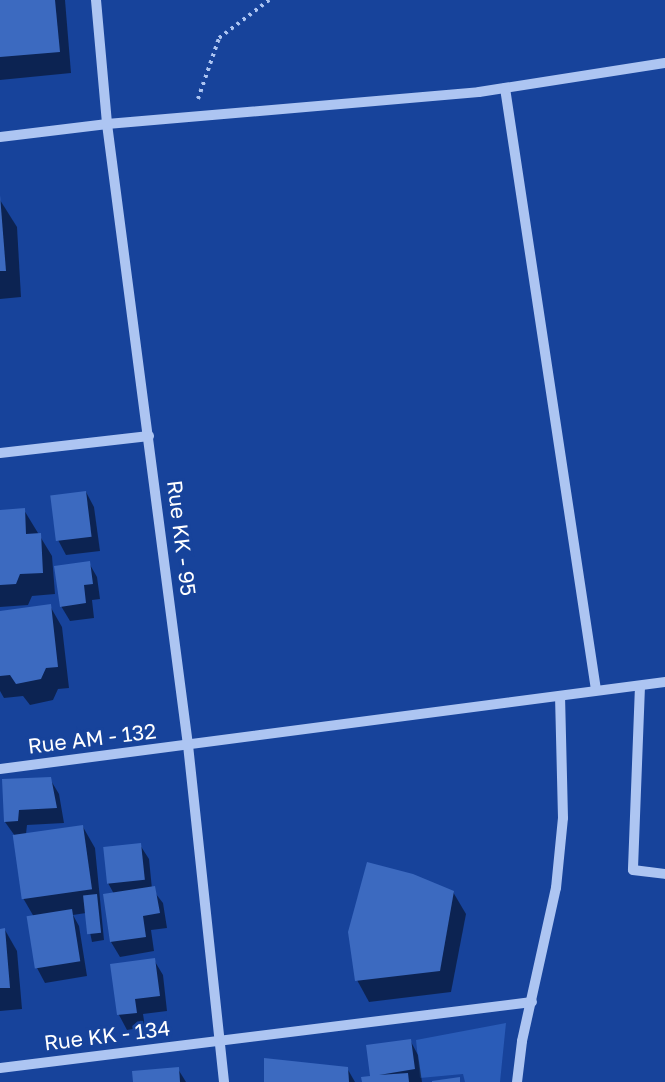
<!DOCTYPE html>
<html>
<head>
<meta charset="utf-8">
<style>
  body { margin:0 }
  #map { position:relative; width:665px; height:1082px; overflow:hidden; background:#17439b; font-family:"Golos Text",sans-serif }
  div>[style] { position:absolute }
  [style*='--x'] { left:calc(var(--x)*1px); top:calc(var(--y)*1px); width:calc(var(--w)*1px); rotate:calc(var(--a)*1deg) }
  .green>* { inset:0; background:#2a5cb8 }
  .shadow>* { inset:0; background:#0007 }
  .building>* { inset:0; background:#3c6ac0; transform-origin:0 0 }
  .path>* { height:4px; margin-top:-2px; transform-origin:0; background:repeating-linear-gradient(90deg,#adc5f2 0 3px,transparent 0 7.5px) }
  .minor>* { height:10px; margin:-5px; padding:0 5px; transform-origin:5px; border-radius:5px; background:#adc5f2 }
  span { translate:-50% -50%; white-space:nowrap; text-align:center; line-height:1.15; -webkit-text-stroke:6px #17439b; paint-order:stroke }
  .street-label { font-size:21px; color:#fff }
</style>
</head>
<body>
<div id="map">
  <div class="green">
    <div style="clip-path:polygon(506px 1023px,500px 1082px,465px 1082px,463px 1074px,420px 1078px,416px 1040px)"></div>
  </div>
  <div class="shadow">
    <div style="clip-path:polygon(0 0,65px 0,71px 73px,0 80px)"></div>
    <div style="clip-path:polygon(0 200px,17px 227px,21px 297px,0 299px)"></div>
    <div style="clip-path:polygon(86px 492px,94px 507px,100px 551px,66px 555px,58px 540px)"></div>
    <div style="clip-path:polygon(24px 510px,52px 556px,55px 594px,32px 596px,28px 605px,0 607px,0 511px)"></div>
    <div style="clip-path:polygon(89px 563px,97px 577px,100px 599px,92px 600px,94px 618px,70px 621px,61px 606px)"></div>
    <div style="clip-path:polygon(50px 606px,62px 627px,69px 688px,58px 689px,53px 700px,30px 705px,23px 696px,4px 698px,0 691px,0 612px)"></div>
    <div style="clip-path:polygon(50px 779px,59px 794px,64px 823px,27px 825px,26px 834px,83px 827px,95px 848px,104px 940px,92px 942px,86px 913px,73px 915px,79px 926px,87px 976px,45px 983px,37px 968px,34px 917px,23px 898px,15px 836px,5px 822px)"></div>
    <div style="clip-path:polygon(140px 845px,149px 859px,152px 889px,163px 903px,167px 928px,151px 930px,154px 951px,120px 957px,111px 942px,114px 894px,108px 883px)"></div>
    <div style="clip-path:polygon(453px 892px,466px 914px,451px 992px,369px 1002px,357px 980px)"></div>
    <div style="clip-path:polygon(0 930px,5px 930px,17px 951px,22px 1009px,0 1011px)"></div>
    <div style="clip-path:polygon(154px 960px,163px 975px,167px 1011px,143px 1014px,145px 1027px,127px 1030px,119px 1015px,112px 965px)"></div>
    <div style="clip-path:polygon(410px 1040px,418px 1055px,422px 1082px,363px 1082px)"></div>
    <div style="clip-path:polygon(347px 1068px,355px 1082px,266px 1082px)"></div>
    <div style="clip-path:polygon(178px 1069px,186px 1082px,134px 1082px)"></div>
  </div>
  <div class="building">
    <div style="clip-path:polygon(0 0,55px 0,60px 52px,0 57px)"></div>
    <div style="clip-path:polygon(0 195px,6px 271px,0 271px)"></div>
    <div style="left:86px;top:491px;width:46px;height:36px;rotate:83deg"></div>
    <div style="clip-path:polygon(25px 508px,26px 534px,41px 533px,43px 573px,20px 574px,16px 584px,0 585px,0 510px)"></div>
    <div style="clip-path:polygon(90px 561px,93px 584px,84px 585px,86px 603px,60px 607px,54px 566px)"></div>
    <div style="clip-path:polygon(51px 604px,58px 667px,46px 668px,41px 679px,16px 684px,10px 675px,0 676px,0 611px)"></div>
    <div style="clip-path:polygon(51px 777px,57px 808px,19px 810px,18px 821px,4px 822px,2px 779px)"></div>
    <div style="left:83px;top:825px;width:65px;height:71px;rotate:82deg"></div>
    <div style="left:141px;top:843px;width:37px;height:38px;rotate:84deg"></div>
    <div style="clip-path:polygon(367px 862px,413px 874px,454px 891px,440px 971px,355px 981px,348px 932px)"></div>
    <div style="clip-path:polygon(155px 886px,160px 913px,143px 916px,146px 937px,110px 942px,103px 894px)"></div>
    <div style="left:97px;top:894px;width:39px;height:14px;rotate:84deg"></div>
    <div style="left:72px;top:909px;width:53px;height:46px;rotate:81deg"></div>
    <div style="clip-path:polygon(5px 928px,10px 988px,0 988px,0 929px)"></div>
    <div style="clip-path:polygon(155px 958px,160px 996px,135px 999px,137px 1013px,117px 1015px,110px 964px)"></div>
    <div style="clip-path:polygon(411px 1039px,415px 1069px,379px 1075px,408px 1073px,409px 1082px,362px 1082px,361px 1077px,370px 1076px,366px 1045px)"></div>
    <div style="clip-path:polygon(264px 1058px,348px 1067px,349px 1082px,264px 1082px)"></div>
    <div style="clip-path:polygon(179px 1067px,180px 1082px,133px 1082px,132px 1071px)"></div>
    <div style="clip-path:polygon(460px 1077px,460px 1082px,432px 1082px,432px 1081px)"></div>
  </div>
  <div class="path">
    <div style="--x:198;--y:99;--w:65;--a:-71"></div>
    <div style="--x:219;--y:38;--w:63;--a:-37.2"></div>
  </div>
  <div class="minor">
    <div style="--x:96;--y:0;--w:124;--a:84.9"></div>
    <div style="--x:107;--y:124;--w:626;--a:82.57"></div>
    <div style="--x:188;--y:745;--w:339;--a:83.9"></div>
    <div style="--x:505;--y:88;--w:609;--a:81.4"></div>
    <div style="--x:0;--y:137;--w:108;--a:-6.9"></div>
    <div style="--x:107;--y:124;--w:373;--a:-4.9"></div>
    <div style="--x:479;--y:92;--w:188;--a:-8.9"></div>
    <div style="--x:0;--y:453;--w:150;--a:-6.5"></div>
    <div style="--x:640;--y:686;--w:184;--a:92.2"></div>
    <div style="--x:633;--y:870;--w:32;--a:7"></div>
    <div style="--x:0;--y:769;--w:671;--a:-7.45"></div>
    <div style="--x:0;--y:1068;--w:536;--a:-7.07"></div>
    <div style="--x:517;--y:1082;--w:41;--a:-83"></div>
    <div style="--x:522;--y:1041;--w:157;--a:-77.5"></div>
    <div style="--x:556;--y:888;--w:70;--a:-84.3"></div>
    <div style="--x:563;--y:818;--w:122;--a:-91.4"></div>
  </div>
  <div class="street-label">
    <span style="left:182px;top:538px;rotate:83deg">Rue KK - 95</span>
    <span style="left:92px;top:738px;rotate:-7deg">Rue AM - 132</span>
    <span style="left:107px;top:1035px;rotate:-7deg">Rue KK - 134</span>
  </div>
</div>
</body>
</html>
